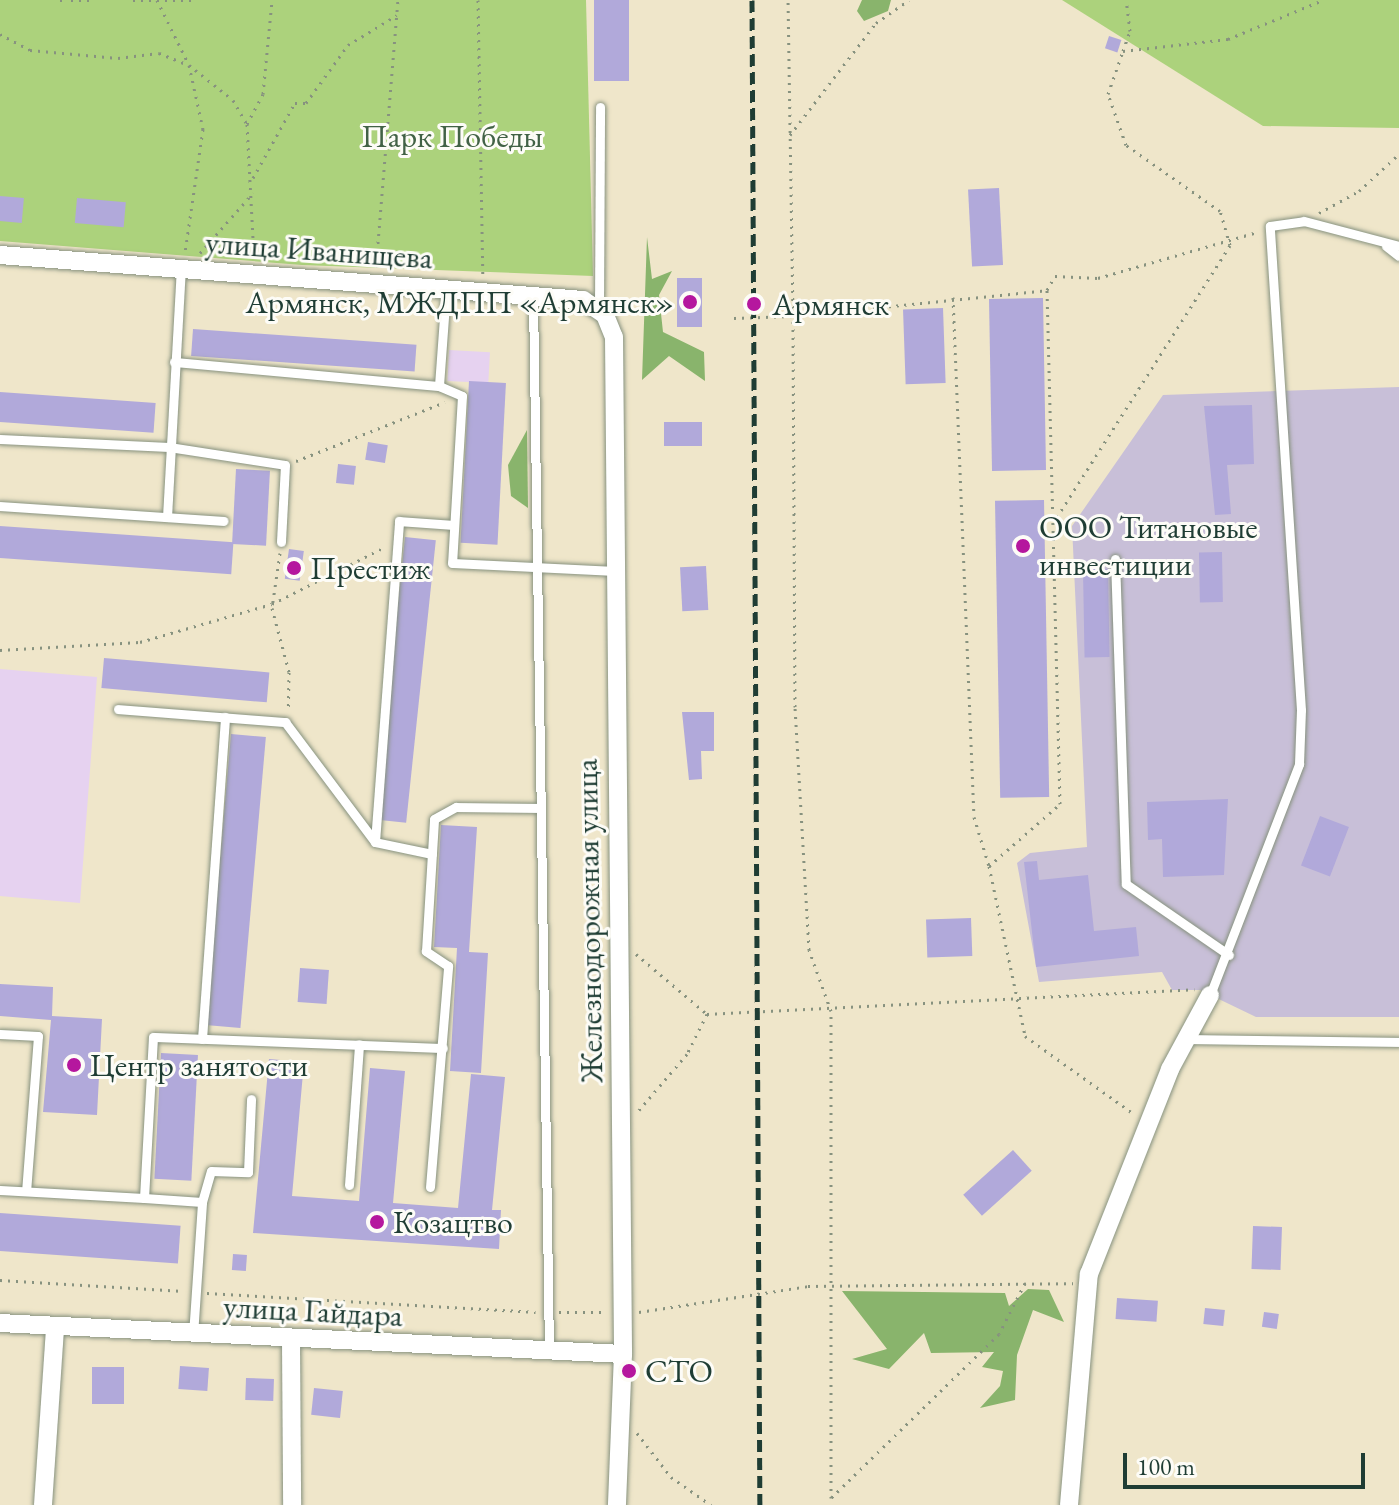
<!DOCTYPE html>
<html>
<head>
<meta charset="utf-8">
<style>
  body { margin:0 }
  #map { position:relative; width:1399px; height:1505px; overflow:hidden; background:#efe6ca; font-family:"EB Garamond",serif }
  div>[style] { position:absolute }
  [style*='--x'] { left:calc(var(--x)*1px); top:calc(var(--y)*1px); width:calc(var(--w)*1px); rotate:calc(var(--a)*1deg) }
  .built>* { inset:0; background:#e6d2f0; transform-origin:0 0 }
  .industrial>* { inset:0; background:#c8bfd8 }
  .green>* { inset:0; background:#acd27c }
  .forest>* { inset:0; background:#89b46c }
  .building>* { inset:0; background:#b1a9da; transform-origin:0 0 }
  .path>* { height:3px; margin-top:-1.5px; transform-origin:0; background:repeating-linear-gradient(90deg,#87927f 0 2px,transparent 0 8px) }
  .roads { filter:drop-shadow(0 0 2px #87927f) drop-shadow(0 0 2px #87927f) }
  .service>* { height:9px; margin:-4.5px; padding:0 4.5px; transform-origin:4.5px; border-radius:4.5px; background:#fff }
  .minor>* { height:18px; margin:-9px; padding:0 9px; transform-origin:9px; border-radius:9px; background:#fff }
  .rail>* { height:5px; margin-top:-2.5px; transform-origin:0; background:repeating-linear-gradient(90deg,#1f3d34 0 12px,transparent 0 18px) }
  .dots>* { width:22px; height:22px; translate:-50% -50%; box-sizing:border-box; border:4px solid #fdfcf7; border-radius:50% }
  span { translate:-50% -50%; white-space:nowrap; text-align:center; line-height:1.15; -webkit-text-stroke:6px #fdfcf7; paint-order:stroke }
  .park-label { font-size:32px; color:#426246 }
  .street-label { font-size:32px; color:#1f3d34 }
  .poi-label { font-size:32px; color:#1f3d34 }
  .right { translate:-100% -50%; text-align:right }
  .left { translate:0 -50%; text-align:left }
  .scale { position:absolute; left:1123px; top:1453px; width:242px; height:36px; box-sizing:border-box; border:4px solid #1f3d34; border-top:0; padding-left:10px; font-size:24px; line-height:28px; white-space:nowrap; color:#1f3d34; -webkit-text-stroke:6px #fdfcf7; paint-order:stroke }
</style>
</head>
<body>
<div id="map">
  <div class="built">
    <div style="left:449px;top:350px;width:41px;height:31px;rotate:3deg"></div>
    <div style="clip-path:polygon(0 669px,97px 677px,80px 903px,0 896px)"></div>
  </div>
  <div class="industrial">
    <div style="clip-path:polygon(1399px 387px,1399px 1017px,1256px 1017px,1200px 990px,1172px 990px,1162px 972px,1039px 982px,1017px 863px,1030px 853px,1087px 847px,1072px 526px,1163px 395px)"></div>
  </div>
  <div class="green">
    <div style="clip-path:polygon(0 0,586px 0,593px 276px,302px 265px,0 241px)"></div>
    <div style="clip-path:polygon(1062px 0,1399px 0,1399px 128px,1263px 126px)"></div>
  </div>
  <div class="forest">
    <div style="clip-path:polygon(862px 0,891px 0,888px 11px,864px 21px,857px 11px)"></div>
    <div style="clip-path:polygon(647px 237px,652px 279px,672px 271px,659px 295px,663px 332px,704px 352px,705px 381px,669px 356px,642px 380px)"></div>
    <div style="clip-path:polygon(527px 430px,528px 508px,511px 496px,508px 465px)"></div>
    <div style="clip-path:polygon(1028px 1289px,1049px 1290px,1064px 1322px,1033px 1310px,1017px 1355px,1015px 1400px,980px 1408px,1000px 1386px,1003px 1371px,982px 1367px,994px 1352px,931px 1353px,924px 1333px,889px 1369px,852px 1359px,887px 1349px,842px 1291px,1005px 1293px,1009px 1306px)"></div>
  </div>
  <div class="building">
    <div style="left:594px;top:0;width:35px;height:81px"></div>
    <div style="left:1109px;top:36px;width:13px;height:13px;rotate:18deg"></div>
    <div style="left:999px;top:188px;width:77px;height:31px;rotate:87deg"></div>
    <div style="left:0;top:196px;width:24px;height:25px;rotate:5deg"></div>
    <div style="left:77px;top:198px;width:49px;height:25px;rotate:5deg"></div>
    <div style="left:677px;top:278px;width:25px;height:49px"></div>
    <div style="left:1043px;top:298px;width:172px;height:54px;rotate:89deg"></div>
    <div style="left:943px;top:308px;width:75px;height:40px;rotate:88deg"></div>
    <div style="left:193px;top:329px;width:224px;height:27px;rotate:4deg"></div>
    <div style="left:469px;top:381px;width:37px;height:162px;rotate:3deg"></div>
    <div style="left:0;top:392px;width:156px;height:30px;rotate:4deg"></div>
    <div style="clip-path:polygon(1252px 405px,1254px 464px,1227px 465px,1231px 514px,1215px 515px,1204px 406px)"></div>
    <div style="left:664px;top:422px;width:38px;height:24px"></div>
    <div style="left:368px;top:442px;width:20px;height:18px;rotate:9deg"></div>
    <div style="left:338px;top:464px;width:18px;height:19px;rotate:6deg"></div>
    <div style="left:236px;top:469px;width:34px;height:75px;rotate:3deg"></div>
    <div style="left:1044px;top:500px;width:297px;height:49px;rotate:89deg"></div>
    <div style="left:0;top:526px;width:234px;height:32px;rotate:4deg"></div>
    <div style="left:405px;top:537px;width:31px;height:284px;rotate:6deg"></div>
    <div style="left:289px;top:549px;width:15px;height:30px;rotate:8deg"></div>
    <div style="left:1222px;top:552px;width:50px;height:23px;rotate:89deg"></div>
    <div style="left:706px;top:566px;width:44px;height:26px;rotate:87deg"></div>
    <div style="left:1108px;top:569px;width:88px;height:25px;rotate:89deg"></div>
    <div style="left:104px;top:658px;width:166px;height:30px;rotate:5deg"></div>
    <div style="clip-path:polygon(682px 712px,714px 712px,714px 751px,701px 751px,702px 779px,689px 780px)"></div>
    <div style="left:231px;top:734px;width:35px;height:292px;rotate:5deg"></div>
    <div style="clip-path:polygon(1228px 799px,1224px 875px,1163px 877px,1162px 839px,1148px 840px,1147px 802px)"></div>
    <div style="left:1320px;top:816px;width:31px;height:53px;rotate:21deg"></div>
    <div style="clip-path:polygon(441px 825px,477px 827px,469px 952px,488px 953px,481px 1073px,450px 1071px,457px 948px,434px 947px)"></div>
    <div style="clip-path:polygon(1037px 861px,1039px 880px,1088px 875px,1094px 931px,1136px 927px,1139px 956px,1036px 967px,1024px 862px)"></div>
    <div style="left:971px;top:918px;width:38px;height:45px;rotate:88deg"></div>
    <div style="left:300px;top:968px;width:29px;height:34px;rotate:4deg"></div>
    <div style="clip-path:polygon(0 984px,53px 987px,52px 1016px,102px 1019px,97px 1115px,43px 1112px,51px 1020px,0 1016px)"></div>
    <div style="left:161px;top:1053px;width:37px;height:126px;rotate:3deg"></div>
    <div style="clip-path:polygon(269px 1059px,304px 1062px,292px 1196px,359px 1201px,370px 1068px,405px 1071px,393px 1203px,458px 1208px,471px 1074px,505px 1077px,492px 1210px,501px 1210px,499px 1249px,253px 1233px)"></div>
    <div style="left:1013px;top:1150px;width:28px;height:67px;rotate:48deg"></div>
    <div style="left:0;top:1213px;width:181px;height:38px;rotate:4deg"></div>
    <div style="left:1253px;top:1226px;width:29px;height:43px;rotate:2deg"></div>
    <div style="left:233px;top:1254px;width:14px;height:16px;rotate:4deg"></div>
    <div style="left:1117px;top:1298px;width:41px;height:21px;rotate:4deg"></div>
    <div style="left:1205px;top:1308px;width:20px;height:16px;rotate:6deg"></div>
    <div style="left:1264px;top:1312px;width:15px;height:15px;rotate:8deg"></div>
    <div style="left:180px;top:1366px;width:29px;height:23px;rotate:4deg"></div>
    <div style="left:124px;top:1367px;width:37px;height:32px;rotate:90deg"></div>
    <div style="left:246px;top:1378px;width:28px;height:22px;rotate:2deg"></div>
    <div style="left:314px;top:1388px;width:29px;height:27px;rotate:6deg"></div>
  </div>
  <div class="path">
    <div style="--x:60;--y:0;--w:6;--a:0"></div>
    <div style="--x:71;--y:0;--w:24;--a:0"></div>
    <div style="--x:133;--y:0;--w:58;--a:0"></div>
    <div style="--x:157;--y:0;--w:72;--a:63.8"></div>
    <div style="--x:189;--y:65;--w:66;--a:77.7"></div>
    <div style="--x:203;--y:129;--w:125;--a:98.3"></div>
    <div style="--x:478;--y:0;--w:277;--a:89"></div>
    <div style="--x:0;--y:34;--w:34;--a:28"></div>
    <div style="--x:30;--y:50;--w:88;--a:5.2"></div>
    <div style="--x:118;--y:58;--w:41;--a:-7"></div>
    <div style="--x:159;--y:53;--w:32;--a:22"></div>
    <div style="--x:189;--y:65;--w:56;--a:38.5"></div>
    <div style="--x:233;--y:100;--w:28;--a:60"></div>
    <div style="--x:247;--y:124;--w:135;--a:87"></div>
    <div style="--x:1123;--y:51;--w:21;--a:-71"></div>
    <div style="--x:1130;--y:31;--w:31;--a:-97"></div>
    <div style="--x:247;--y:124;--w:34;--a:-62"></div>
    <div style="--x:263;--y:94;--w:94;--a:-84.5"></div>
    <div style="--x:790;--y:135;--w:141;--a:-52.5"></div>
    <div style="--x:876;--y:23;--w:40;--a:-34.9"></div>
    <div style="--x:253;--y:178;--w:86;--a:-60.8"></div>
    <div style="--x:295;--y:103;--w:11;--a:0"></div>
    <div style="--x:306;--y:103;--w:72;--a:-54.1"></div>
    <div style="--x:348;--y:45;--w:57;--a:-31.5"></div>
    <div style="--x:1319;--y:213;--w:46;--a:-28.8"></div>
    <div style="--x:1359;--y:191;--w:54;--a:-42.8"></div>
    <div style="--x:200;--y:253;--w:80;--a:-48.5"></div>
    <div style="--x:376;--y:267;--w:268;--a:-85.3"></div>
    <div style="--x:953;--y:297;--w:520;--a:87.69"></div>
    <div style="--x:974;--y:817;--w:51;--a:73"></div>
    <div style="--x:989;--y:866;--w:94;--a:-41.1"></div>
    <div style="--x:1060;--y:804;--w:514;--a:-91.45"></div>
    <div style="--x:734;--y:318;--w:59;--a:-1.9"></div>
    <div style="--x:793;--y:316;--w:316;--a:-90.9"></div>
    <div style="--x:296;--y:461;--w:160;--a:-21.6"></div>
    <div style="--x:1057;--y:517;--w:322;--a:-57.5"></div>
    <div style="--x:1230;--y:245;--w:35;--a:-106"></div>
    <div style="--x:1220;--y:211;--w:115;--a:-144.9"></div>
    <div style="--x:1126;--y:145;--w:54;--a:-109.4"></div>
    <div style="--x:1108;--y:94;--w:46;--a:-70.8"></div>
    <div style="--x:1123;--y:51;--w:106;--a:-6.5"></div>
    <div style="--x:1228;--y:39;--w:103;--a:-22.3"></div>
    <div style="--x:280;--y:553;--w:56;--a:98.3"></div>
    <div style="--x:272;--y:608;--w:66;--a:75.1"></div>
    <div style="--x:289;--y:672;--w:39;--a:91"></div>
    <div style="--x:0;--y:650;--w:140;--a:-3.3"></div>
    <div style="--x:140;--y:642;--w:137;--a:-16.1"></div>
    <div style="--x:272;--y:604;--w:127;--a:-26.8"></div>
    <div style="--x:989;--y:866;--w:174;--a:78"></div>
    <div style="--x:1025;--y:1036;--w:134;--a:35.6"></div>
    <div style="--x:636;--y:954;--w:93;--a:40.2"></div>
    <div style="--x:707;--y:1014;--w:45;--a:116.6"></div>
    <div style="--x:687;--y:1054;--w:74;--a:130.6"></div>
    <div style="--x:707;--y:1014;--w:488;--a:-2.9"></div>
    <div style="--x:0;--y:1280;--w:184;--a:3.4"></div>
    <div style="--x:1025;--y:1283;--w:57;--a:117"></div>
    <div style="--x:999;--y:1334;--w:235;--a:135.7"></div>
    <div style="--x:831;--y:1498;--w:487;--a:-90"></div>
    <div style="--x:831;--y:1011;--w:65;--a:-109.8"></div>
    <div style="--x:809;--y:950;--w:243;--a:-93.3"></div>
    <div style="--x:795;--y:707;--w:391;--a:-90.3"></div>
    <div style="--x:793;--y:316;--w:255;--a:-5.8"></div>
    <div style="--x:1047;--y:290;--w:16;--a:-60"></div>
    <div style="--x:1055;--y:276;--w:43;--a:2.7"></div>
    <div style="--x:1098;--y:278;--w:166;--a:-16.1"></div>
    <div style="--x:207;--y:1293;--w:329;--a:3.3"></div>
    <div style="--x:559;--y:1312;--w:48;--a:0"></div>
    <div style="--x:639;--y:1312;--w:171;--a:-8.7"></div>
    <div style="--x:808;--y:1286;--w:265;--a:-0.6"></div>
    <div style="--x:637;--y:1433;--w:56;--a:52.3"></div>
    <div style="--x:671;--y:1477;--w:49;--a:35"></div>
  </div>
  <div class="roads">
    <div class="service">
      <div style="--x:1386;--y:246;--w:16;--a:38"></div>
      <div style="--x:446;--y:290;--w:96;--a:94.2"></div>
      <div style="--x:439;--y:386;--w:25;--a:23"></div>
      <div style="--x:462;--y:396;--w:167;--a:93.4"></div>
      <div style="--x:452;--y:563;--w:164;--a:2.8"></div>
      <div style="--x:533;--y:297;--w:1055;--a:89.13"></div>
      <div style="--x:599;--y:311;--w:204;--a:-89.7"></div>
      <div style="--x:174;--y:362;--w:266;--a:5.2"></div>
      <div style="--x:0;--y:439;--w:169;--a:2.7"></div>
      <div style="--x:169;--y:447;--w:117;--a:8.8"></div>
      <div style="--x:285;--y:465;--w:77;--a:93"></div>
      <div style="--x:0;--y:506;--w:224;--a:3.8"></div>
      <div style="--x:167;--y:517;--w:247;--a:-86.8"></div>
      <div style="--x:1115;--y:559;--w:325;--a:88.1"></div>
      <div style="--x:1126;--y:884;--w:125;--a:34.6"></div>
      <div style="--x:118;--y:709;--w:168;--a:4.5"></div>
      <div style="--x:285;--y:722;--w:150;--a:53.1"></div>
      <div style="--x:432;--y:854;--w:58;--a:-168.1"></div>
      <div style="--x:375;--y:842;--w:322;--a:-85.7"></div>
      <div style="--x:399;--y:521;--w:54;--a:4.2"></div>
      <div style="--x:1210;--y:995;--w:248;--a:-68.9"></div>
      <div style="--x:1299;--y:764;--w:54;--a:-87.9"></div>
      <div style="--x:1301;--y:710;--w:485;--a:-93.7"></div>
      <div style="--x:1270;--y:226;--w:34;--a:-8"></div>
      <div style="--x:1304;--y:221;--w:98;--a:14.7"></div>
      <div style="--x:0;--y:1034;--w:38;--a:3"></div>
      <div style="--x:38;--y:1036;--w:155;--a:94.4"></div>
      <div style="--x:202;--y:1039;--w:323;--a:-85.9"></div>
      <div style="--x:1189;--y:1039;--w:210;--a:0.8"></div>
      <div style="--x:349;--y:1185;--w:141;--a:-85.9"></div>
      <div style="--x:430;--y:1187;--w:222;--a:-85.3"></div>
      <div style="--x:448;--y:966;--w:27;--a:-146"></div>
      <div style="--x:426;--y:951;--w:132;--a:-86.5"></div>
      <div style="--x:434;--y:819;--w:25;--a:-29"></div>
      <div style="--x:456;--y:807;--w:82;--a:0.7"></div>
      <div style="--x:0;--y:1190;--w:144;--a:3.2"></div>
      <div style="--x:202;--y:1202;--w:32;--a:-74"></div>
      <div style="--x:211;--y:1171;--w:37;--a:2"></div>
      <div style="--x:248;--y:1172;--w:73;--a:-87.6"></div>
      <div style="--x:193;--y:1335;--w:133;--a:-86.1"></div>
      <div style="--x:202;--y:1202;--w:58;--a:-176.1"></div>
      <div style="--x:144;--y:1198;--w:161;--a:-86.8"></div>
      <div style="--x:153;--y:1037;--w:290;--a:2.2"></div>
    </div>
    <div class="minor">
      <div style="--x:0;--y:255;--w:585;--a:4.41"></div>
      <div style="--x:583;--y:300;--w:27;--a:34"></div>
      <div style="--x:605;--y:315;--w:24;--a:68"></div>
      <div style="--x:614;--y:337;--w:1017;--a:89.49"></div>
      <div style="--x:623;--y:1354;--w:151;--a:92.3"></div>
      <div style="--x:0;--y:1323;--w:624;--a:2.85"></div>
      <div style="--x:291;--y:1342;--w:163;--a:89.6"></div>
      <div style="--x:43;--y:1505;--w:178;--a:-86.1"></div>
      <div style="--x:1069;--y:1505;--w:232;--a:-85.1"></div>
      <div style="--x:1089;--y:1274;--w:220;--a:-68.4"></div>
      <div style="--x:1170;--y:1069;--w:84;--a:-61.6"></div>
    </div>
  </div>
  <div class="rail">
    <div style="--x:752;--y:0;--w:1505;--a:89.7"></div>
  </div>
  <div class="dots">
    <div style="left:690px;top:302px;background:#b5179e"></div>
    <div style="left:754px;top:304px;background:#b5179e"></div>
    <div style="left:1023px;top:546px;background:#b5179e"></div>
    <div style="left:294px;top:568px;background:#b5179e"></div>
    <div style="left:74px;top:1065px;background:#b5179e"></div>
    <div style="left:377px;top:1222px;background:#b5179e"></div>
    <div style="left:629px;top:1371px;background:#b5179e"></div>
  </div>
  <div class="park-label">
    <span style="left:452px;top:136px">Парк Победы</span>
  </div>
  <div class="street-label">
    <span style="left:319px;top:250px;rotate:4deg">улица Иванищева</span>
    <span style="left:589px;top:921px;rotate:-91deg">Железнодорожная улица</span>
    <span style="left:313px;top:1311px;rotate:3deg">улица Гайдара</span>
  </div>
  <div class="poi-label">
    <span class="right" style="left:674px;top:302px">Армянск, МЖДПП «Армянск»</span>
    <span class="left" style="left:772px;top:304px">Армянск</span>
    <span class="left" style="left:1039px;top:546px">ООО Титановые<br>инвестиции</span>
    <span class="left" style="left:310px;top:568px">Престиж</span>
    <span class="left" style="left:90px;top:1065px">Центр занятости</span>
    <span class="left" style="left:393px;top:1222px">Козацтво</span>
    <span class="left" style="left:645px;top:1371px">СТО</span>
  </div>
  <div class="scale">100 m</div>
</div>
</body>
</html>
